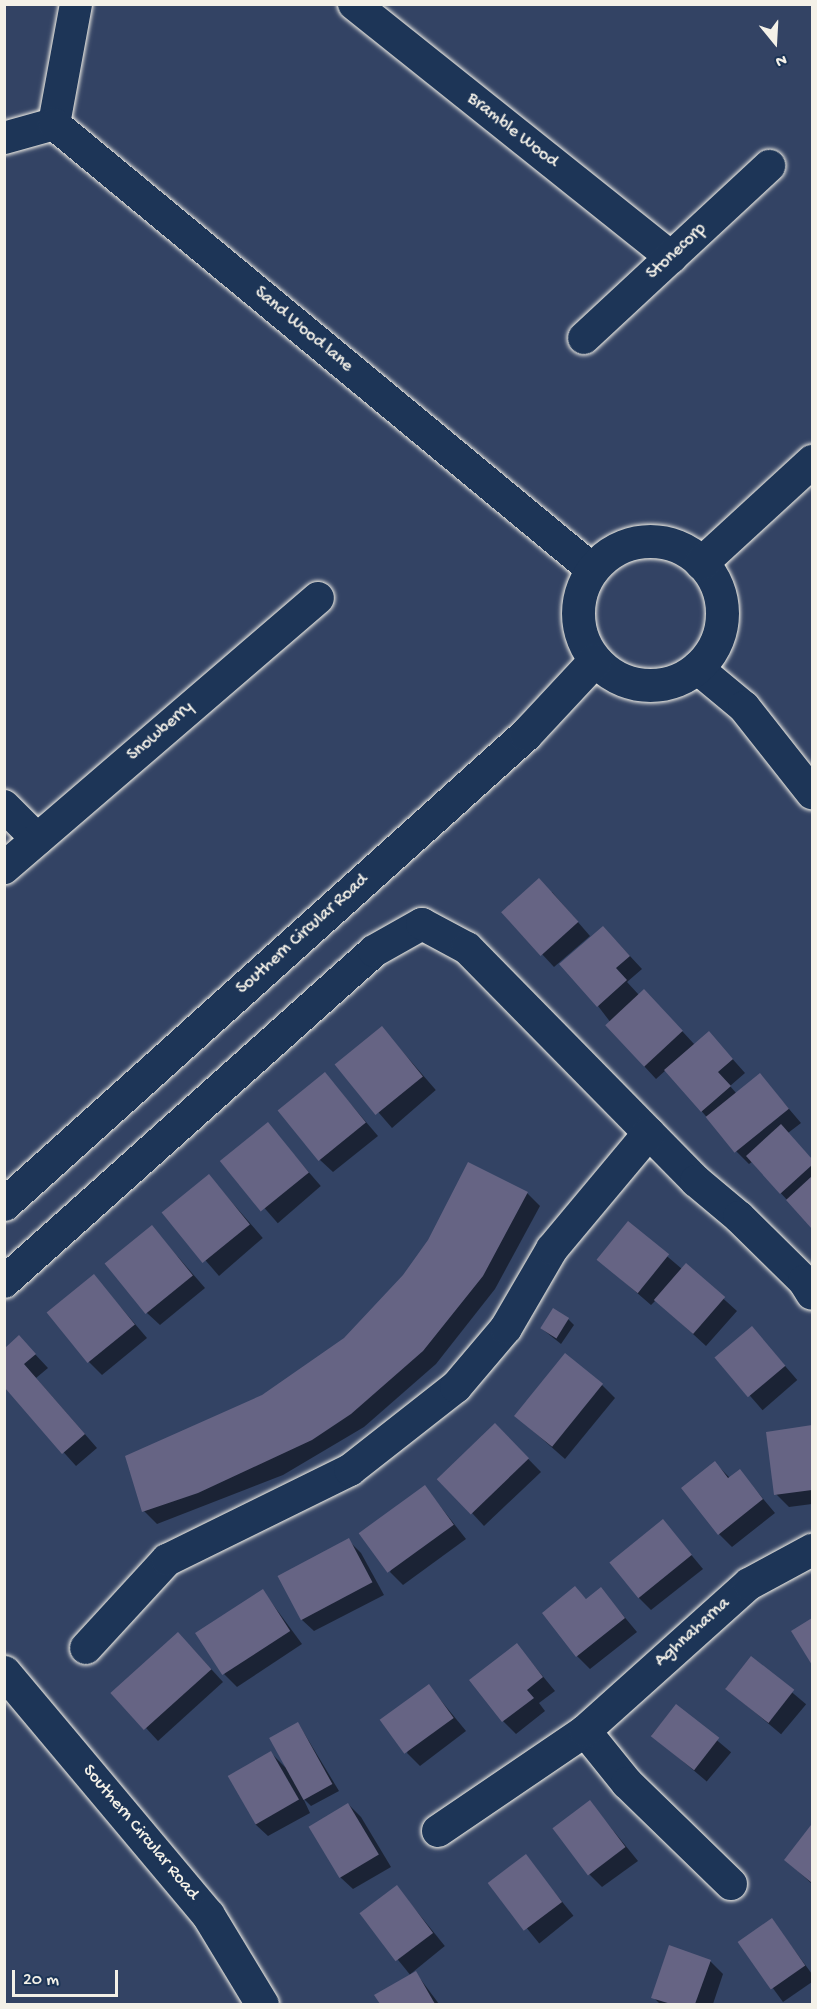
<!DOCTYPE html>
<html>
<head>
<meta charset="utf-8">
<style>
  body { margin:0 }
  #map { position:relative; width:817px; height:2009px; overflow:hidden; background:#334364; font-family:"Gochi Hand",sans-serif }
  div>[style] { position:absolute }
  [style*='--x'] { left:calc(var(--x)*1px); top:calc(var(--y)*1px); width:calc(var(--w)*1px); rotate:calc(var(--a)*1deg) }
  .shadow>* { inset:0; background:#0007; transform-origin:0 0 }
  .building>* { inset:0; background:#666484; transform-origin:0 0 }
  .roads { filter:drop-shadow(0 0 2px #f4f1e8) drop-shadow(0 0 2px #f4f1e8) }
  .street>* { height:32px; margin:-16px; padding:0 16px; transform-origin:16px; border-radius:16px; background:#1d3557 }
  .secondary>* { height:33px; margin:-16.5px; padding:0 16.5px; transform-origin:16.5px; border-radius:16.5px; background:#1d3557 }
  .secondary>.ring { margin:-16.5px; padding:0; box-sizing:content-box; background:none; border:33px solid #1d3557; border-radius:50% }
  span { translate:-50% -50%; white-space:nowrap; text-align:center; line-height:1.15; -webkit-text-stroke:5px #1d3557; paint-order:stroke }
  .street-label { font-size:18px; color:#f4f1e8 }
  .frame { position:absolute; inset:0; border:6px solid #f4f1e8; pointer-events:none }
  .north { position:absolute; left:745px; top:12px; width:60px; height:60px; -webkit-text-stroke:4px #1d3557; paint-order:stroke; rotate:162deg; font-size:16px; font-weight:700; line-height:24px; text-align:center; color:#f4f1e8 }
  .north::after { content:''; display:block; margin:auto; width:21px; height:27px; background:#f4f1e8; clip-path:polygon(50% 0,100% 100%,50% 72%,0 100%) }
  .scale { position:absolute; left:12px; top:1970px; width:106px; height:27px; box-sizing:border-box; border:3px solid #f4f1e8; border-top:0; padding-left:8px; font-size:18px; line-height:21px; white-space:nowrap; color:#f4f1e8; -webkit-text-stroke:4px #1d3557; paint-order:stroke }
</style>
</head>
<body>
<div id="map">
  <div class="shadow">
    <div style="clip-path:polygon(552px 892px,590px 936px,554px 967px,503px 912px)"></div>
    <div style="clip-path:polygon(616px 941px,642px 969px,627px 982px,639px 995px,657px 1004px,695px 1045px,721px 1046px,745px 1073px,730px 1086px,737px 1094px,760px 1075px,801px 1123px,788px 1133px,812px 1160px,812px 1227px,752px 1162px,749px 1164px,736px 1151px,666px 1070px,656px 1079px,644px 1066px,598px 1006px)"></div>
    <div style="left:382px;top:1028px;width:82px;height:58px;rotate:49deg"></div>
    <div style="clip-path:polygon(325px 1074px,378px 1136px,333px 1172px,320px 1160px)"></div>
    <div style="left:267px;top:1124px;width:82px;height:57px;rotate:49deg"></div>
    <div style="left:209px;top:1176px;width:82px;height:58px;rotate:49deg"></div>
    <div style="clip-path:polygon(527px 1193px,540px 1206px,495px 1289px,436px 1364px,364px 1427px,283px 1475px,157px 1524px,144px 1511px,345px 1339px)"></div>
    <div style="clip-path:polygon(628px 1223px,682px 1269px,686px 1265px,737px 1311px,706px 1346px,656px 1300px,651px 1305px,599px 1260px)"></div>
    <div style="clip-path:polygon(152px 1227px,205px 1288px,160px 1325px,147px 1313px)"></div>
    <div style="clip-path:polygon(94px 1276px,147px 1338px,102px 1375px,89px 1362px)"></div>
    <div style="clip-path:polygon(568px 1319px,574px 1325px,561px 1344px,541px 1328px)"></div>
    <div style="left:752px;top:1328px;width:69px;height:46px;rotate:49deg"></div>
    <div style="clip-path:polygon(19px 1337px,48px 1368px,36px 1378px,97px 1448px,76px 1466px,4px 1386px,4px 1350px)"></div>
    <div style="clip-path:polygon(602px 1385px,615px 1398px,565px 1459px,515px 1415px)"></div>
    <div style="clip-path:polygon(495px 1425px,541px 1472px,484px 1526px,472px 1513px)"></div>
    <div style="clip-path:polygon(812px 1427px,812px 1504px,789px 1507px,776px 1494px,768px 1433px)"></div>
    <div style="clip-path:polygon(715px 1463px,730px 1478px,740px 1471px,775px 1513px,732px 1547px,719px 1534px)"></div>
    <div style="clip-path:polygon(425px 1487px,466px 1539px,403px 1585px,390px 1572px)"></div>
    <div style="clip-path:polygon(663px 1521px,703px 1569px,651px 1610px,638px 1597px)"></div>
    <div style="clip-path:polygon(348px 1540px,361px 1553px,384px 1595px,314px 1631px,301px 1619px,279px 1576px)"></div>
    <div style="clip-path:polygon(575px 1588px,587px 1600px,601px 1589px,637px 1632px,590px 1669px,577px 1656px)"></div>
    <div style="clip-path:polygon(263px 1591px,302px 1644px,237px 1687px,224px 1674px)"></div>
    <div style="clip-path:polygon(812px 1619px,812px 1662px,793px 1631px)"></div>
    <div style="clip-path:polygon(517px 1645px,555px 1691px,539px 1703px,545px 1711px,516px 1734px,503px 1721px)"></div>
    <div style="clip-path:polygon(191px 1647px,223px 1682px,158px 1741px,146px 1728px)"></div>
    <div style="left:751px;top:1658px;width:72px;height:39px;rotate:40deg"></div>
    <div style="clip-path:polygon(429px 1686px,466px 1731px,420px 1766px,407px 1753px)"></div>
    <div style="left:676px;top:1706px;width:72px;height:38px;rotate:40deg"></div>
    <div style="clip-path:polygon(298px 1723px,339px 1791px,311px 1806px,303px 1798px,310px 1813px,268px 1836px,255px 1824px,271px 1753px,285px 1767px)"></div>
    <div style="clip-path:polygon(590px 1802px,638px 1861px,602px 1887px,589px 1874px)"></div>
    <div style="clip-path:polygon(348px 1804px,361px 1817px,391px 1867px,353px 1889px,340px 1877px)"></div>
    <div style="clip-path:polygon(811px 1827px,812px 1828px,812px 1884px,786px 1860px)"></div>
    <div style="left:525px;top:1856px;width:77px;height:44px;rotate:51deg"></div>
    <div style="left:397px;top:1887px;width:76px;height:45px;rotate:51deg"></div>
    <div style="clip-path:polygon(772px 1920px,812px 1974px,812px 1982px,783px 2002px,739px 1942px)"></div>
    <div style="clip-path:polygon(710px 1961px,723px 1974px,713px 2004px,660px 2004px,653px 1997px)"></div>
    <div style="clip-path:polygon(416px 1973px,439px 2004px,381px 2004px,376px 1995px)"></div>
  </div>
  <div class="building">
    <div style="left:539px;top:878px;width:59px;height:51px;rotate:48deg"></div>
    <div style="clip-path:polygon(603px 926px,630px 956px,616px 968px,627px 980px,597px 1007px,559px 964px)"></div>
    <div style="left:644px;top:989px;width:57px;height:53px;rotate:47deg"></div>
    <div style="left:382px;top:1026px;width:65px;height:61px;rotate:51deg"></div>
    <div style="clip-path:polygon(709px 1031px,733px 1059px,718px 1072px,731px 1086px,701px 1112px,664px 1070px)"></div>
    <div style="left:325px;top:1072px;width:65px;height:61px;rotate:51deg"></div>
    <div style="left:760px;top:1073px;width:46px;height:70px;rotate:51deg"></div>
    <div style="left:268px;top:1122px;width:65px;height:62px;rotate:51deg"></div>
    <div style="clip-path:polygon(781px 1124px,812px 1159px,812px 1165px,780px 1194px,746px 1156px)"></div>
    <div style="clip-path:polygon(468px 1162px,528px 1192px,483px 1276px,423px 1351px,351px 1414px,312px 1440px,198px 1493px,142px 1512px,125px 1456px,262px 1395px,344px 1338px,403px 1275px,428px 1240px)"></div>
    <div style="left:209px;top:1174px;width:65px;height:61px;rotate:51deg"></div>
    <div style="clip-path:polygon(812px 1176px,812px 1229px,786px 1200px)"></div>
    <div style="left:628px;top:1221px;width:53px;height:50px;rotate:39deg"></div>
    <div style="left:152px;top:1225px;width:65px;height:61px;rotate:51deg"></div>
    <div style="left:686px;top:1263px;width:52px;height:49px;rotate:41deg"></div>
    <div style="left:94px;top:1274px;width:65px;height:61px;rotate:51deg"></div>
    <div style="left:553px;top:1308px;width:19px;height:24px;rotate:32deg"></div>
    <div style="left:752px;top:1326px;width:52px;height:49px;rotate:50deg"></div>
    <div style="clip-path:polygon(19px 1335px,36px 1354px,24px 1364px,85px 1434px,62px 1454px,5px 1388px,5px 1348px)"></div>
    <div style="left:565px;top:1353px;width:49px;height:81px;rotate:39deg"></div>
    <div style="left:495px;top:1423px;width:49px;height:81px;rotate:46deg"></div>
    <div style="clip-path:polygon(812px 1425px,812px 1490px,774px 1495px,766px 1432px)"></div>
    <div style="clip-path:polygon(715px 1461px,728px 1478px,740px 1469px,763px 1499px,718px 1535px,681px 1488px)"></div>
    <div style="left:425px;top:1485px;width:49px;height:82px;rotate:54deg"></div>
    <div style="left:663px;top:1519px;width:46px;height:69px;rotate:51deg"></div>
    <div style="left:349px;top:1538px;width:50px;height:81px;rotate:62deg"></div>
    <div style="clip-path:polygon(575px 1586px,586px 1599px,601px 1587px,625px 1618px,576px 1657px,542px 1613px)"></div>
    <div style="left:263px;top:1589px;width:50px;height:81px;rotate:57deg"></div>
    <div style="clip-path:polygon(812px 1618px,812px 1665px,791px 1631px)"></div>
    <div style="left:178px;top:1632px;width:50px;height:91px;rotate:48deg"></div>
    <div style="clip-path:polygon(517px 1643px,543px 1677px,527px 1690px,534px 1698px,502px 1722px,469px 1680px)"></div>
    <div style="left:751px;top:1656px;width:55px;height:42px;rotate:38deg"></div>
    <div style="left:429px;top:1684px;width:42px;height:61px;rotate:54deg"></div>
    <div style="left:676px;top:1704px;width:55px;height:41px;rotate:38deg"></div>
    <div style="left:298px;top:1722px;width:71px;height:33px;rotate:61deg"></div>
    <div style="left:271px;top:1751px;width:56px;height:50px;rotate:60deg"></div>
    <div style="left:590px;top:1800px;width:59px;height:47px;rotate:53deg"></div>
    <div style="left:348px;top:1803px;width:60px;height:46px;rotate:59deg"></div>
    <div style="clip-path:polygon(811px 1825px,812px 1826px,812px 1883px,784px 1860px)"></div>
    <div style="left:526px;top:1854px;width:60px;height:48px;rotate:53deg"></div>
    <div style="left:397px;top:1885px;width:60px;height:47px;rotate:53deg"></div>
    <div style="left:772px;top:1918px;width:58px;height:42px;rotate:55deg"></div>
    <div style="clip-path:polygon(669px 1945px,711px 1960px,695px 2004px,671px 2004px,651px 1998px)"></div>
    <div style="clip-path:polygon(416px 1971px,435px 2004px,380px 2004px,374px 1995px)"></div>
  </div>
  <div class="roads">
    <div class="street">
      <div style="--x:354;--y:4;--w:406;--a:38.6"></div>
      <div style="--x:54;--y:124;--w:122;--a:-79.6"></div>
      <div style="--x:4;--y:138;--w:52;--a:-15.6"></div>
      <div style="--x:54;--y:124;--w:698;--a:39.6"></div>
      <div style="--x:584;--y:338;--w:253;--a:-42.9"></div>
      <div style="--x:697;--y:668;--w:61;--a:39.7"></div>
      <div style="--x:744;--y:707;--w:110;--a:51.7"></div>
      <div style="--x:4;--y:806;--w:47;--a:45"></div>
      <div style="--x:4;--y:868;--w:414;--a:-40.7"></div>
      <div style="--x:4;--y:1282;--w:496;--a:-41.8"></div>
      <div style="--x:374;--y:951;--w:55;--a:-29.4"></div>
      <div style="--x:422;--y:924;--w:51;--a:28.1"></div>
      <div style="--x:467;--y:948;--w:327;--a:45.5"></div>
      <div style="--x:696;--y:1181;--w:56;--a:39.9"></div>
      <div style="--x:739;--y:1217;--w:91;--a:44.6"></div>
      <div style="--x:804;--y:1281;--w:15;--a:58"></div>
      <div style="--x:86;--y:1648;--w:120;--a:-47.4"></div>
      <div style="--x:167;--y:1560;--w:204;--a:-26.2"></div>
      <div style="--x:350;--y:1470;--w:135;--a:-38.1"></div>
      <div style="--x:456;--y:1387;--w:77;--a:-49.7"></div>
      <div style="--x:506;--y:1328;--w:91;--a:-59.8"></div>
      <div style="--x:552;--y:1249;--w:151;--a:-50.1"></div>
      <div style="--x:585;--y:1731;--w:67;--a:51.1"></div>
      <div style="--x:627;--y:1783;--w:145;--a:44.2"></div>
      <div style="--x:438;--y:1831;--w:178;--a:-34.2"></div>
      <div style="--x:585;--y:1731;--w:220;--a:-41.9"></div>
      <div style="--x:749;--y:1584;--w:72;--a:-28.4"></div>
    </div>
    <div class="secondary">
      <div class="ring" style="left:578px;top:541px;width:111px;height:111px"></div>
      <div style="--x:701;--y:563;--w:151;--a:-42.6"></div>
      <div style="--x:4;--y:1204;--w:702;--a:-42"></div>
      <div style="--x:526;--y:734;--w:101;--a:-47"></div>
      <div style="--x:4;--y:1672;--w:317;--a:50"></div>
      <div style="--x:208;--y:1915;--w:104;--a:58.8"></div>
    </div>
  </div>
  <div class="street-label">
    <span style="left:512px;top:131px;rotate:38deg">Bramble Wood</span>
    <span style="left:677px;top:252px;rotate:-43deg">Stonecorp</span>
    <span style="left:303px;top:330px;rotate:40deg">Sand Wood lane</span>
    <span style="left:161px;top:732px;rotate:-41deg">Snowberry</span>
    <span style="left:303px;top:935px;rotate:-42deg">Southern Circular Road</span>
    <span style="left:693px;top:1633px;rotate:-42deg">Aghnaharna</span>
    <span style="left:140px;top:1833px;rotate:50deg">Southern Circular Road</span>
  </div>
  <div class="frame"></div>
  <div class="north">N</div>
  <div class="scale">20 m</div>
</div>
</body>
</html>
